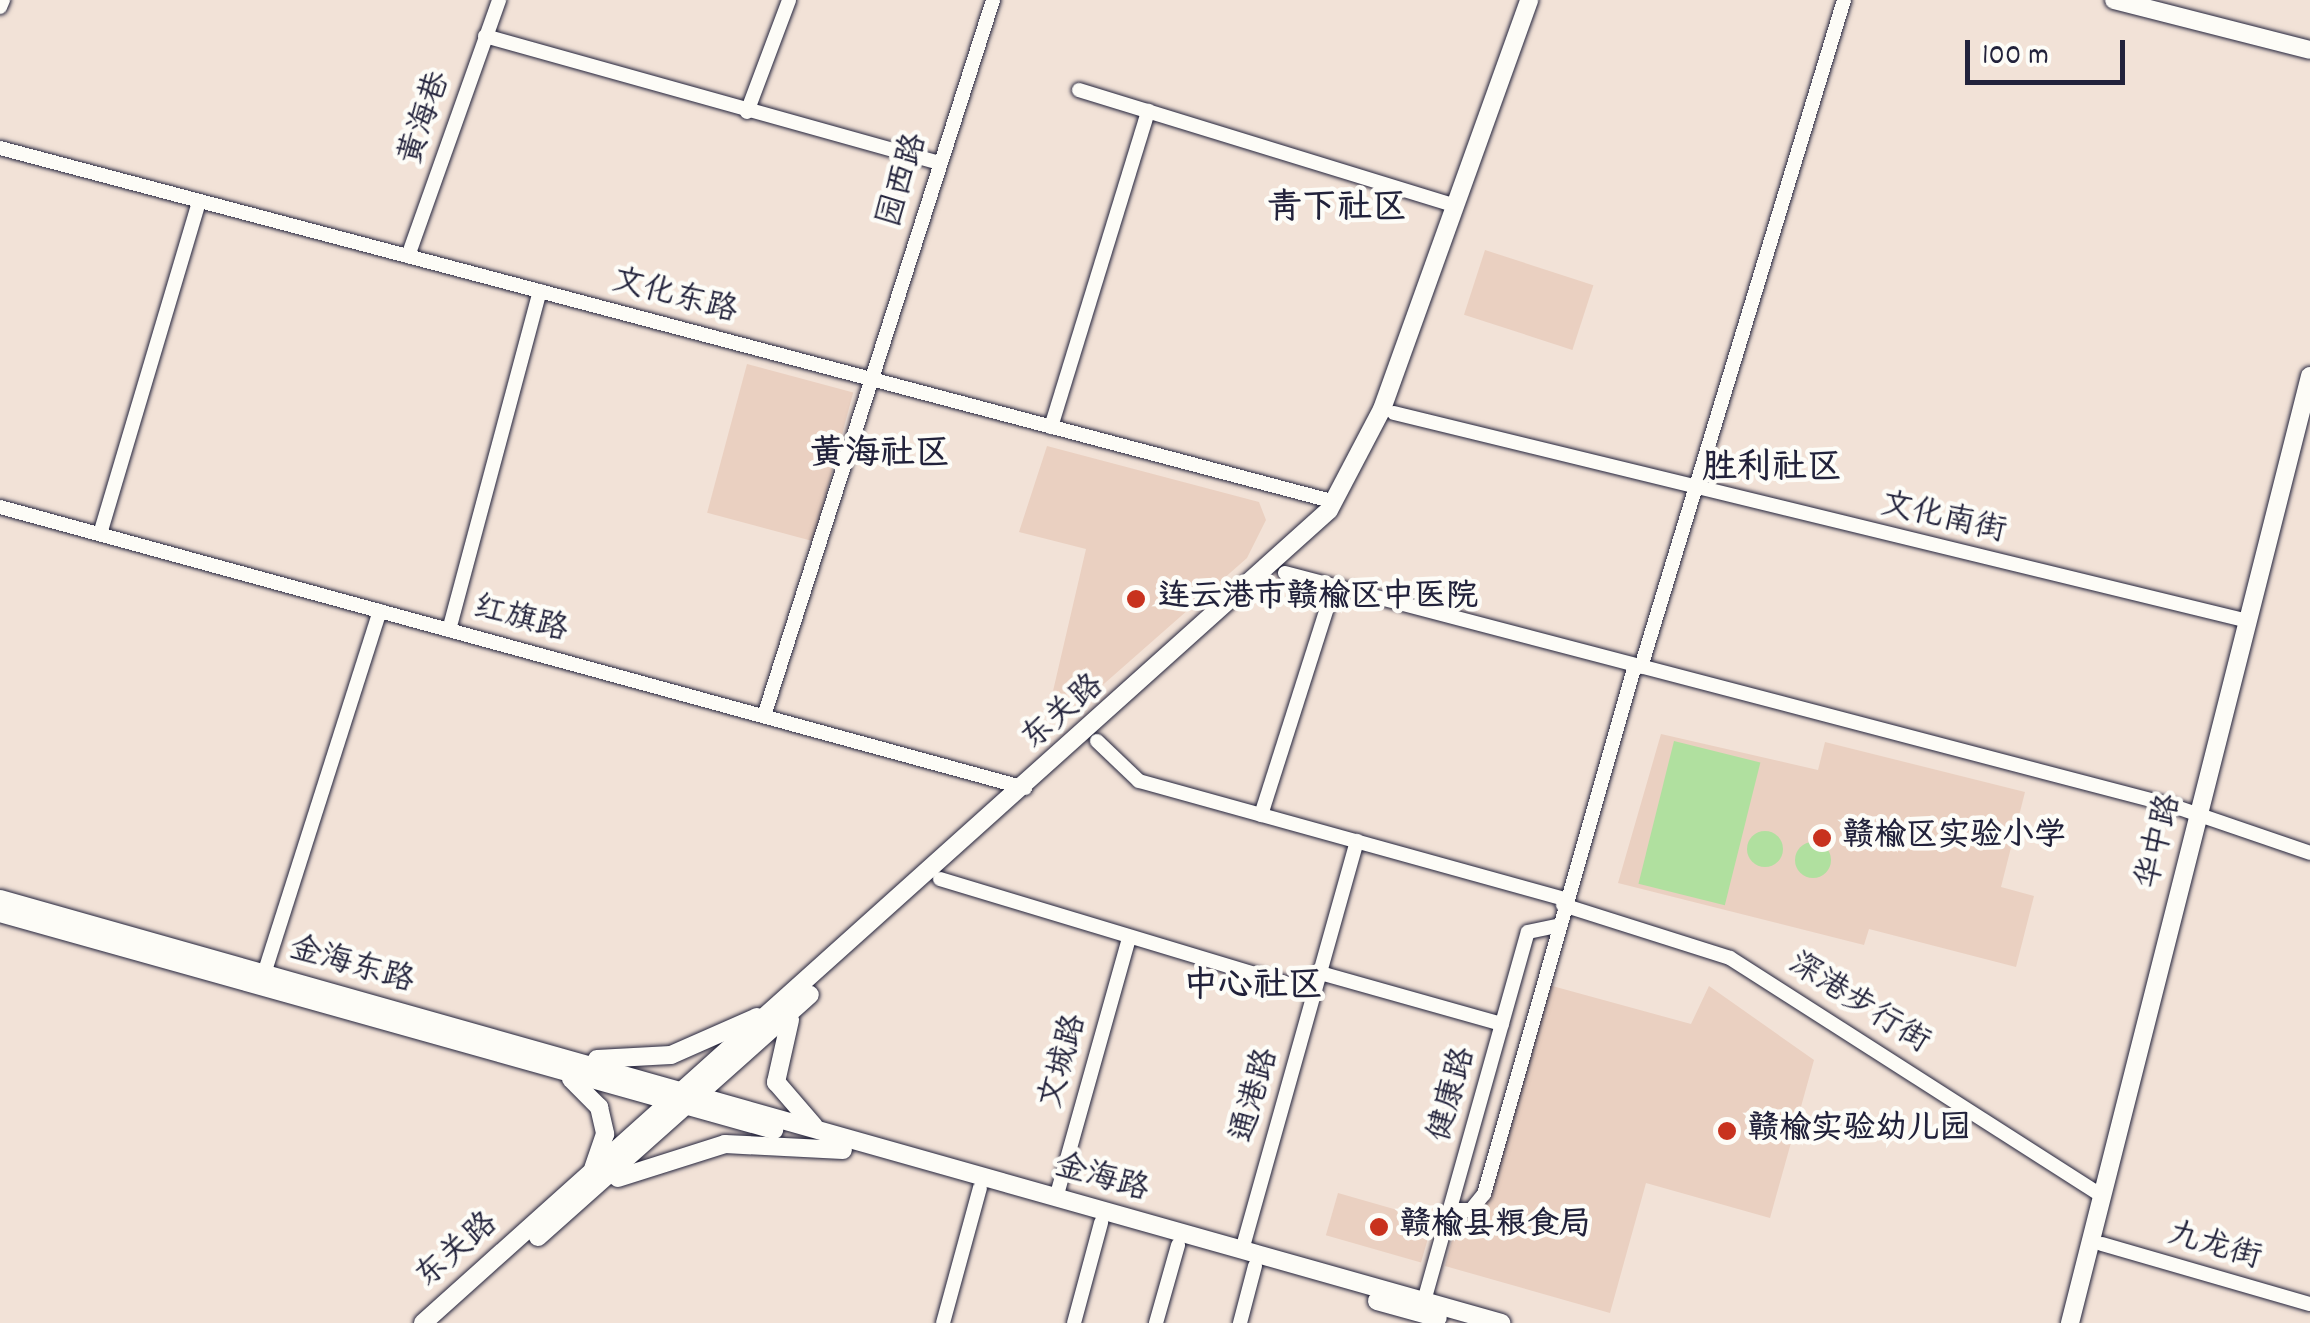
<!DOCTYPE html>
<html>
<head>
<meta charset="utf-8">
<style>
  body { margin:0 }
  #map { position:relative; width:2310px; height:1323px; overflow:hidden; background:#f2e2d7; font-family:Dekko,"LXGW WenKai TC",sans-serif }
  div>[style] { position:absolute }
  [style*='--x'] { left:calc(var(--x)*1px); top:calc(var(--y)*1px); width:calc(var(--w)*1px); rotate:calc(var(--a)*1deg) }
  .built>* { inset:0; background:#ead0c1; transform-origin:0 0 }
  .green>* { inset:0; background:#b0e09f; transform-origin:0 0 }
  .round { border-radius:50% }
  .roads { filter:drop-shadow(0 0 2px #22223b) drop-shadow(0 0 2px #22223b) }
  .minor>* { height:14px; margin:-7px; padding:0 7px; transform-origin:7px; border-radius:7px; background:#fdfcf7 }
  .major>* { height:18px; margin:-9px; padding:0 9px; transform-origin:9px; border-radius:9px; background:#fdfcf7 }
  .dots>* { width:28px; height:28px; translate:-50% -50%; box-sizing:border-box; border:5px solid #fdfcf7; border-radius:50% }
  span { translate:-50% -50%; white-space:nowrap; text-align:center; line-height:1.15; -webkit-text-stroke:9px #fdfcf7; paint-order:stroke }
  .street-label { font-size:32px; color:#22223b }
  .poi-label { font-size:32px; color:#22223b; font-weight:700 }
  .left { translate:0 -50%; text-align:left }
  .neighbourhood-label { font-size:35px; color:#22223b; font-weight:700 }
  .scale { position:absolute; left:1965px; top:40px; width:160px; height:45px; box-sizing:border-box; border:5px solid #22223b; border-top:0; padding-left:12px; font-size:30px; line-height:35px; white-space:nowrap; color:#22223b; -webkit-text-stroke:8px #fdfcf7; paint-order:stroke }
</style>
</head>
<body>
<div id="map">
  <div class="built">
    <div style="left:1485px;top:250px;width:114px;height:68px;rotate:18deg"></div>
    <div style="left:747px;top:364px;width:110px;height:154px;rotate:15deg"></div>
    <div style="clip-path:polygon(1047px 446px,1259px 502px,1266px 520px,1247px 558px,1072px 712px,1050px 704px,1086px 549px,1019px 532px)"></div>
    <div style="clip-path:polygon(1661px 734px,1818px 770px,1825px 742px,2025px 792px,2001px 887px,2034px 896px,2016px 967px,1869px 929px,1864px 945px,1618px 883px)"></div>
    <div style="clip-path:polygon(1545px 984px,1691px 1024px,1709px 986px,1814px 1060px,1770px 1218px,1646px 1183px,1610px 1313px,1445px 1266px,1459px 1214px,1482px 1219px)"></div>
    <div style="left:1338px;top:1193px;width:99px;height:44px;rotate:16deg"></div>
  </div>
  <div class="green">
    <div style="left:1674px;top:741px;width:89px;height:147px;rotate:14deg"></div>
    <div class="round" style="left:1747px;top:831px;width:36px;height:36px"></div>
    <div class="round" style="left:1795px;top:842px;width:36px;height:36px"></div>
  </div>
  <div class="roads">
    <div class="minor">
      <div style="--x:0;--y:7;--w:8;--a:-67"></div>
      <div style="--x:485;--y:36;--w:471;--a:15.6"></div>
      <div style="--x:1079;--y:90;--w:394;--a:17.1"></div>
      <div style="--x:747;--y:112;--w:120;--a:-69.4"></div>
      <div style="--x:0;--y:148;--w:1381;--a:14.85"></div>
      <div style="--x:408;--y:256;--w:272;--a:-70.4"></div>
      <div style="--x:1394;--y:413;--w:879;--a:13.69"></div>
      <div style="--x:1051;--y:427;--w:331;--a:-72.9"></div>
      <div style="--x:0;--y:507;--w:1063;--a:15.33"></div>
      <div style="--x:100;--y:534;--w:347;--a:-73.4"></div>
      <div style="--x:1285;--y:573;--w:915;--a:14.69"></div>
      <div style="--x:2170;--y:805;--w:148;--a:18.9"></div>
      <div style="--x:449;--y:630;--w:351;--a:-75"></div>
      <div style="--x:1641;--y:667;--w:697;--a:-73.07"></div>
      <div style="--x:764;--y:716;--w:752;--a:-72.26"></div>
      <div style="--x:1097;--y:741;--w:58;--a:43.6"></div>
      <div style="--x:1139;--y:781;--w:442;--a:15.5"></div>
      <div style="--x:1261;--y:815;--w:240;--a:-72.3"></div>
      <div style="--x:940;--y:879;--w:392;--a:16.8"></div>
      <div style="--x:1563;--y:905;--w:175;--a:17.6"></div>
      <div style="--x:1730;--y:958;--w:442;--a:32.6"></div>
      <div style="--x:1320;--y:973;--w:189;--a:15.7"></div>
      <div style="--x:264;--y:974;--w:381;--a:-72.3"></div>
      <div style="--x:1056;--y:1198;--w:267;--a:-74.3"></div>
      <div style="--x:1450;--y:1210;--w:21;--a:0"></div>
      <div style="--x:1471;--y:1210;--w:21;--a:-51"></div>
      <div style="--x:1484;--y:1194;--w:550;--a:-74.07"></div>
      <div style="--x:2102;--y:1244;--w:216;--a:16.1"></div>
      <div style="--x:1242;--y:1250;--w:425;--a:-74.3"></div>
      <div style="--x:1424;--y:1301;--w:383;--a:-74.3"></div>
      <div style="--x:1528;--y:932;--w:30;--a:-12"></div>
      <div style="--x:943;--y:1323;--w:140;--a:-74.7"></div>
      <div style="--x:1074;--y:1323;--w:104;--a:-74.9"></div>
      <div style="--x:1156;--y:1323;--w:81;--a:-74.2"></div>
      <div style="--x:1240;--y:1323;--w:59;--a:-75.3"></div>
    </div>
    <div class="major">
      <div style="--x:2114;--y:0;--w:202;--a:14.3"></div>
      <div style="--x:0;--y:899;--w:1560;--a:15.77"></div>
      <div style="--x:0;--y:913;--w:804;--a:15.66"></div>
      <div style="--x:790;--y:1020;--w:64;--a:102.7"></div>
      <div style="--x:776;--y:1082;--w:58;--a:49.2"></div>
      <div style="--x:597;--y:1059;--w:74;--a:-3.1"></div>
      <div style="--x:671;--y:1055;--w:94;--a:-23.8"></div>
      <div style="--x:571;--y:1079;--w:40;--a:45"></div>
      <div style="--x:599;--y:1107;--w:28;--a:77"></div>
      <div style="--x:605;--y:1134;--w:36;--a:109"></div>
      <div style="--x:618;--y:1178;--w:112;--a:-17.6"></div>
      <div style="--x:725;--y:1144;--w:118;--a:2.9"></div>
      <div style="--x:538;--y:1237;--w:364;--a:-41.7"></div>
      <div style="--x:1377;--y:1301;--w:63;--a:15.6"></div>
      <div style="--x:423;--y:1323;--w:1217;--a:-41.9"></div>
      <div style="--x:1329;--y:510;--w:114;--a:-62.3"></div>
      <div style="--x:1382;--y:409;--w:435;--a:-70.2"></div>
      <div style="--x:2070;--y:1323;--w:977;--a:-75.78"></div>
    </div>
  </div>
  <div class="dots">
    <div style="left:1136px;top:599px;background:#c8321e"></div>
    <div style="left:1822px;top:838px;background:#c8321e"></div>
    <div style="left:1727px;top:1131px;background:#c8321e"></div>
    <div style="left:1379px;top:1227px;background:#c8321e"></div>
  </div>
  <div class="street-label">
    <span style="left:427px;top:119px;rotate:-71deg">黄海巷</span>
    <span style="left:905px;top:181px;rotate:-73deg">园西路</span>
    <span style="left:674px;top:298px;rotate:15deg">文化东路</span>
    <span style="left:1943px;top:520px;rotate:13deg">文化南街</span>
    <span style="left:520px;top:621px;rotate:15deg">红旗路</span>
    <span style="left:1064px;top:714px;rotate:-41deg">东关路</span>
    <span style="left:2161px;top:842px;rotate:-76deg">华中路</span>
    <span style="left:351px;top:967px;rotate:16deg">金海东路</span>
    <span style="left:1858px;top:1005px;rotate:32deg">深港步行街</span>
    <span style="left:1065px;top:1062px;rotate:-74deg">文城路</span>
    <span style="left:1454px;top:1095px;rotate:-74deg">健康路</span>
    <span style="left:1257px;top:1096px;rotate:-74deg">通港路</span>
    <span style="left:1101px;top:1180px;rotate:16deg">金海路</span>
    <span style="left:2214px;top:1248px;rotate:16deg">九龙街</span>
    <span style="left:458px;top:1252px;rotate:-41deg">东关路</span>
  </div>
  <div class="poi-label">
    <span class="left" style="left:1158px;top:599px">连云港市赣榆区中医院</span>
    <span class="left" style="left:1842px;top:838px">赣榆区实验小学</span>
    <span class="left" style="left:1747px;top:1131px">赣榆实验幼儿园</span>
    <span class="left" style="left:1399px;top:1227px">赣榆县粮食局</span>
  </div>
  <div class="neighbourhood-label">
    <span style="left:1337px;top:210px">青下社区</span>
    <span style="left:880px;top:456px">黄海社区</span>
    <span style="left:1772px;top:470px">胜利社区</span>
    <span style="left:1253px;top:988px">中心社区</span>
  </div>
  <div class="scale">100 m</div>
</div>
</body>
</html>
